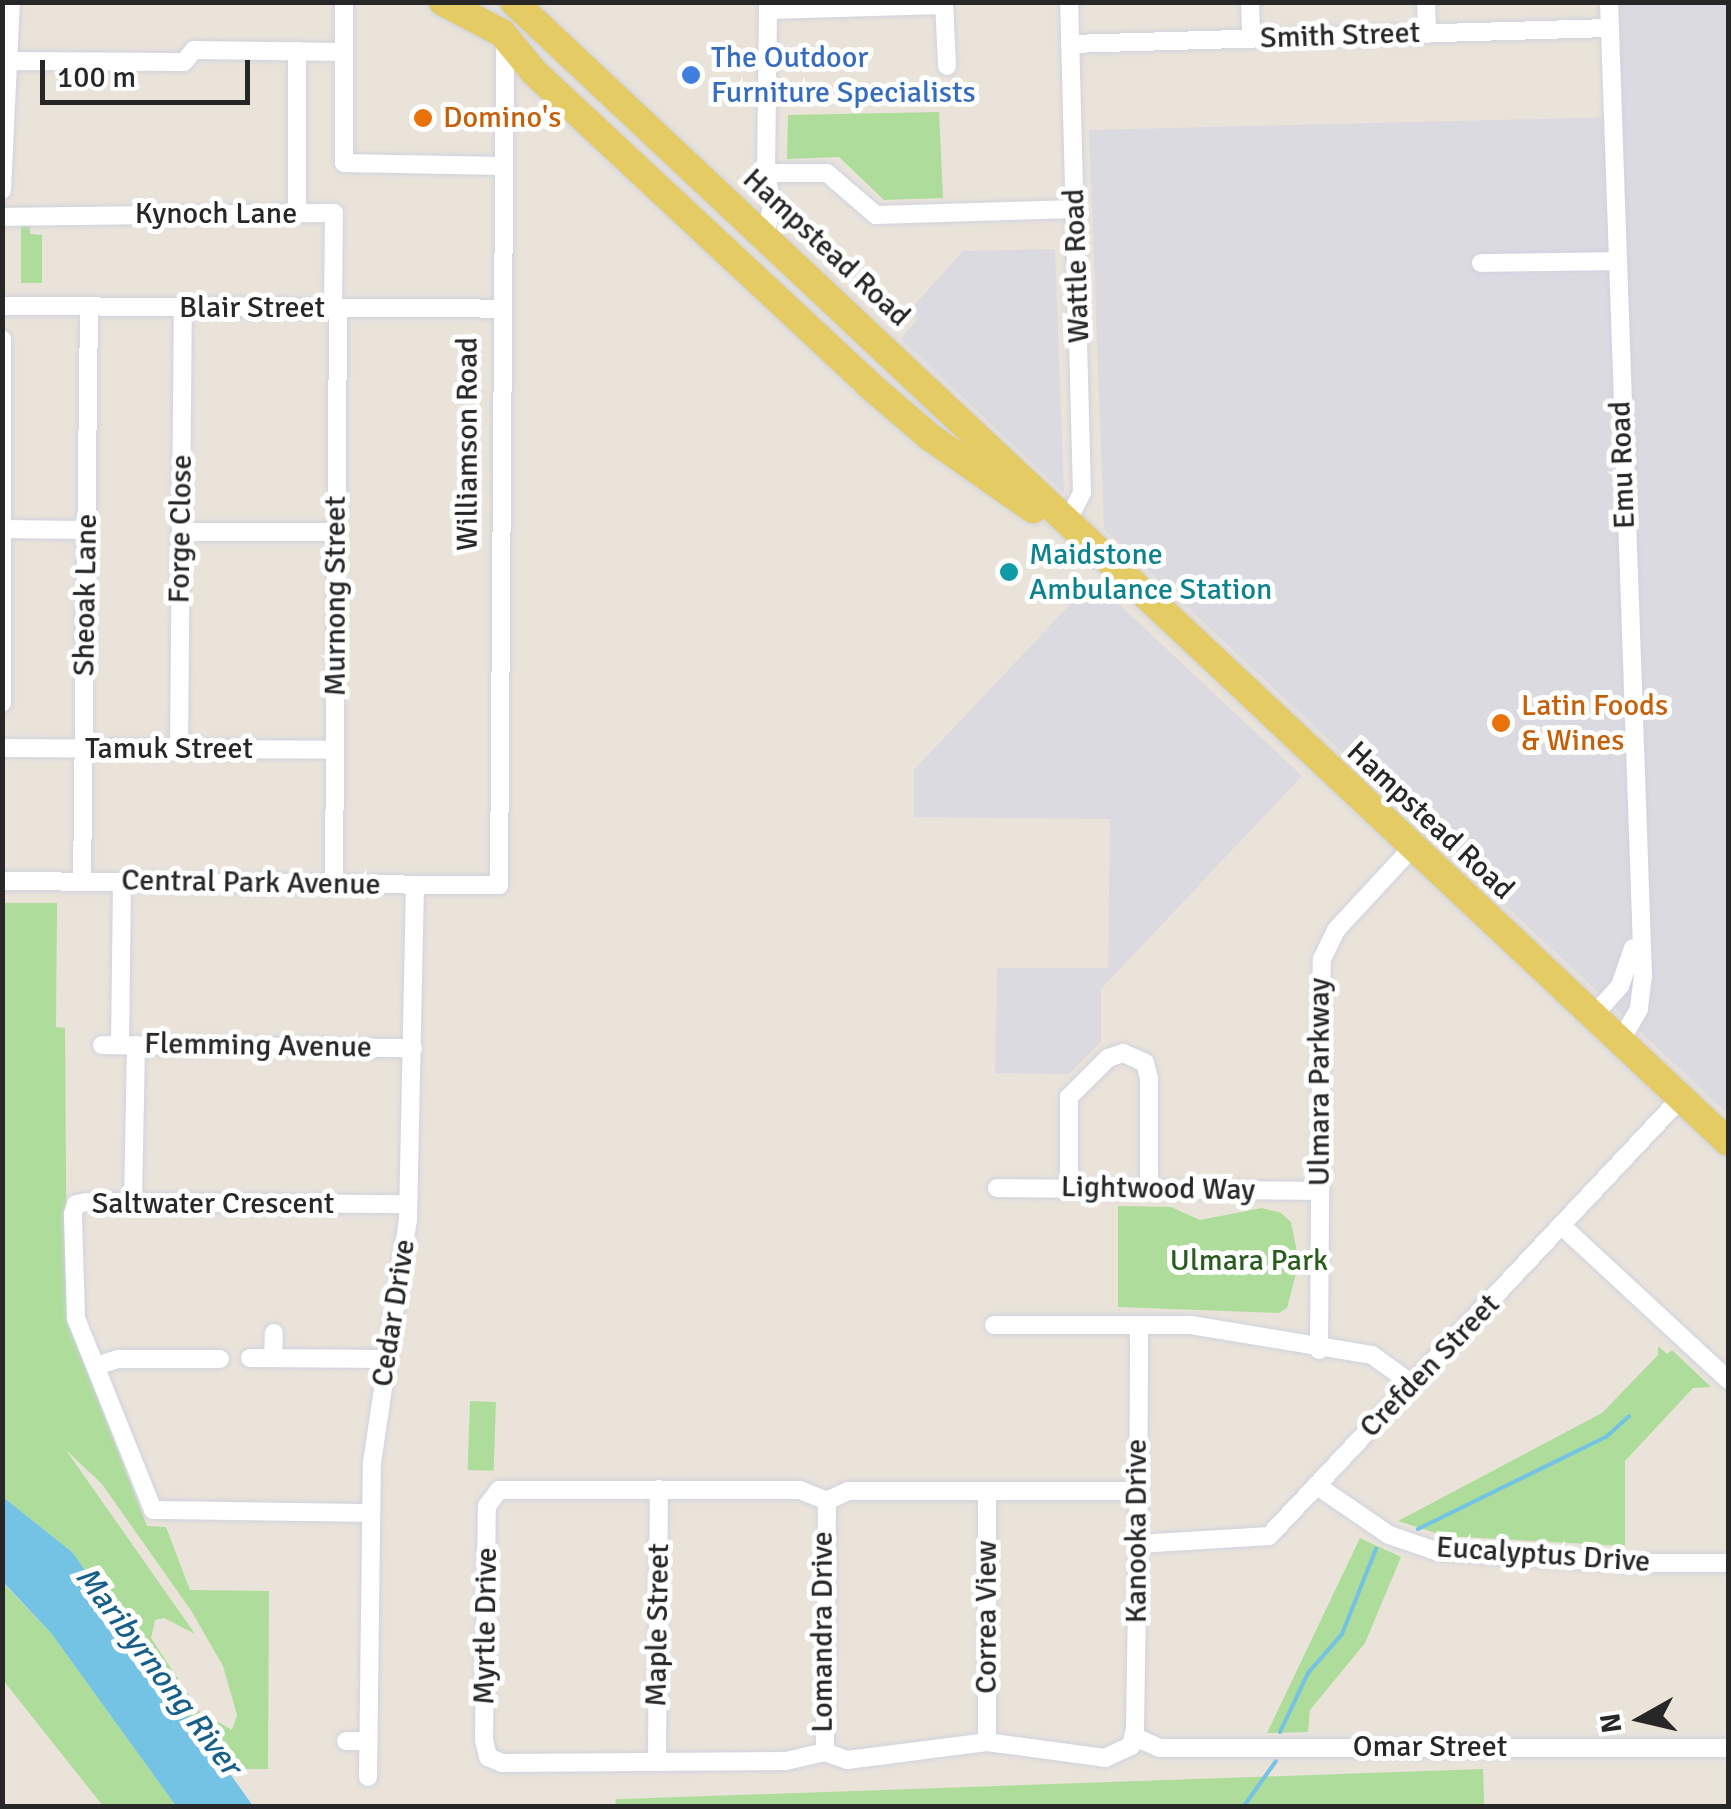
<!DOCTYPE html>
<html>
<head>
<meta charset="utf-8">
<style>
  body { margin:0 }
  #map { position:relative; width:1731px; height:1809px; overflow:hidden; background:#e9e3da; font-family:Signika,sans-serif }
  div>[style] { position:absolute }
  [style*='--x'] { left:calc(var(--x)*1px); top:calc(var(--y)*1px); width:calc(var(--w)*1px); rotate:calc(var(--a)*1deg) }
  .industrial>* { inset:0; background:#dcdae1 }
  .green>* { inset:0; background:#aedc9a; transform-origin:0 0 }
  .water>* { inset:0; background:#74c2e4 }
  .stream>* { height:4px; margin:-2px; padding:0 2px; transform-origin:2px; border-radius:2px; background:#74c2e4 }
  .roads { filter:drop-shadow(0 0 2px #cfd2df) drop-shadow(0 0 2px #cfd2df) }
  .street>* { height:18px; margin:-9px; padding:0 9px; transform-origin:9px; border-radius:9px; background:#fff }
  .primary>* { height:28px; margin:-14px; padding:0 14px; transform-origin:14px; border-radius:14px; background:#e5cb63 }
  .dots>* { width:28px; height:28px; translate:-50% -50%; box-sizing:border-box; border:5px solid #fff; border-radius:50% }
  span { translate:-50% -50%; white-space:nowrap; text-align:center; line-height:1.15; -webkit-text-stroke:10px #fff; paint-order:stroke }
  .street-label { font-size:30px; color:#272727 }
  .shop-label { font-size:30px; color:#366cbe }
  .left { translate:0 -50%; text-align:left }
  .food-label { font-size:30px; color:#c56008 }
  .culture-label { font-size:30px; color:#0d838f }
  .park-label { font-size:30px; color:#295d1e }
  .water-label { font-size:32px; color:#175f8b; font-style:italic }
  .frame { position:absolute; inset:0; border:5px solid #272727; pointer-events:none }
  .north { position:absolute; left:1591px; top:1669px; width:100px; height:100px; -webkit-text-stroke:8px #fff; paint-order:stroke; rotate:262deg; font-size:28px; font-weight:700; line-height:40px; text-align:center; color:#272727 }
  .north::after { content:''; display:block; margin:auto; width:35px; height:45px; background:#272727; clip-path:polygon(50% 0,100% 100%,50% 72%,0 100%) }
  .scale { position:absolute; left:40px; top:60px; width:210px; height:45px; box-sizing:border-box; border:5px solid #272727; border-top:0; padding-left:12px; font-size:30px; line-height:35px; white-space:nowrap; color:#272727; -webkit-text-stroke:8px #fff; paint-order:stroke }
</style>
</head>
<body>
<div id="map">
  <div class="industrial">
    <div style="clip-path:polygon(1619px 3px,1728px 3px,1728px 1114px,1104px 529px,1089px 130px,1622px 117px)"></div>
    <div style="clip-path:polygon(1055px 249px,1064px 493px,901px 339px,917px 319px,909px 311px,963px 251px)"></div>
    <div style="clip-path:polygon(1093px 580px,1302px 776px,1101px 989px,1101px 1042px,1069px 1074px,995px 1073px,997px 968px,1108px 968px,1110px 819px,914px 817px,914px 770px)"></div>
  </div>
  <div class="green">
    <div style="clip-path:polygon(939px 112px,943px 198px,884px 200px,839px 157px,787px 159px,788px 115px)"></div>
    <div style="clip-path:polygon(21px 220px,30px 220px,30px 234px,42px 235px,42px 283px,21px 283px)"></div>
    <div style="clip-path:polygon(evenodd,3px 903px,57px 903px,56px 1027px,65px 1028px,67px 1319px,147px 1526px,166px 1527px,190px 1590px,269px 1591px,268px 1769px,230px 1769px,154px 1673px,114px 1604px,89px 1582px,72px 1552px,3px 1497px,3px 903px,66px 1450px,102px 1484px,192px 1612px,223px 1666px,237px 1715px,232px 1730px,199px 1711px,151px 1638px,155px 1620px,164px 1618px,195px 1634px,66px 1450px)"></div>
    <div style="clip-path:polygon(1118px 1206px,1171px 1207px,1200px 1220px,1262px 1208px,1281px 1213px,1291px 1222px,1299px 1262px,1287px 1308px,1279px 1313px,1118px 1307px)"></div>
    <div style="clip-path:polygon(1658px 1346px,1667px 1354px,1672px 1350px,1711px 1387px,1693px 1388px,1625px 1461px,1625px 1546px,1445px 1536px,1398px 1521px,1602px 1413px,1658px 1355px)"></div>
    <div style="left:470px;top:1401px;width:26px;height:69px;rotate:2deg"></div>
    <div style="clip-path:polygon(1360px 1538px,1401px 1557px,1365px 1643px,1310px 1710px,1308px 1732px,1267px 1733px)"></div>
    <div style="clip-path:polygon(2px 1582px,51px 1633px,176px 1806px,103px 1806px,3px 1680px)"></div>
    <div style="left:1483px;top:1769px;width:37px;height:868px;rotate:88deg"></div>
  </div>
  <div class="water">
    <div style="clip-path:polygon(3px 1497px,72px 1552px,253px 1806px,176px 1806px,51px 1633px,3px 1582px)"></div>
  </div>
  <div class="stream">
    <div style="--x:1418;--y:1529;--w:209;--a:-26.1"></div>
    <div style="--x:1606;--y:1437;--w:31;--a:-42"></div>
    <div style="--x:1280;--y:1732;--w:65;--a:-64.6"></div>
    <div style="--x:1308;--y:1673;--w:52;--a:-48.9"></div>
    <div style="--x:1342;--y:1634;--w:92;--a:-68.2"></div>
    <div style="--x:1244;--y:1806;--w:55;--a:-54.6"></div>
  </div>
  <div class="roads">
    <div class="street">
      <div style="--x:344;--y:2;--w:161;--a:90"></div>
      <div style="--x:344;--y:163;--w:159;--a:1.1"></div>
      <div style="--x:944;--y:2;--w:64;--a:87.3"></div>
      <div style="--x:1250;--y:2;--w:37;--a:88"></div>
      <div style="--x:1426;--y:2;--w:32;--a:88"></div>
      <div style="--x:1609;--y:2;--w:974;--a:88"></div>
      <div style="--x:1643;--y:975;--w:34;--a:97"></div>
      <div style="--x:1639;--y:1009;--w:39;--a:120"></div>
      <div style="--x:768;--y:10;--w:176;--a:-1.6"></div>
      <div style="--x:1070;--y:44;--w:540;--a:-1.7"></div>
      <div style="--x:10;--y:61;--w:174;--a:0.3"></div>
      <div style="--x:184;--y:62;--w:16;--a:-50"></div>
      <div style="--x:194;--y:50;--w:149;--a:0.8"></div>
      <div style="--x:766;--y:173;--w:61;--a:0"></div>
      <div style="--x:827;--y:173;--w:65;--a:40.6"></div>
      <div style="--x:876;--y:215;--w:199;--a:-1.7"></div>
      <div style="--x:2;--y:190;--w:188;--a:-87.3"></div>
      <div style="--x:297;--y:213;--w:162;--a:-90"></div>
      <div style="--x:2;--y:217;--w:332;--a:-0.7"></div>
      <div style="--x:334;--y:213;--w:95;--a:90.6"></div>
      <div style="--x:765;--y:235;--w:30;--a:-76"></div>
      <div style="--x:772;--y:206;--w:34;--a:-100"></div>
      <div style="--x:766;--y:173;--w:171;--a:-89.3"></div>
      <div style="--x:1481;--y:263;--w:136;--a:-0.8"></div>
      <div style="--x:2;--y:306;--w:499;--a:0.3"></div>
      <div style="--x:2;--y:339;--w:364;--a:90"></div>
      <div style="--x:1066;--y:524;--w:35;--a:-63"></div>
      <div style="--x:1082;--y:493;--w:491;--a:-91.5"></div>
      <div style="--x:2;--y:529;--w:85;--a:0.7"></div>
      <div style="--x:181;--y:532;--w:156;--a:0"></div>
      <div style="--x:2;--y:748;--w:333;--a:0.3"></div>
      <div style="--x:179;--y:749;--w:441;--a:-89.5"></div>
      <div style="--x:2;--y:881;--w:497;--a:0.5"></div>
      <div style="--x:499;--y:885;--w:848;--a:-89.59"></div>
      <div style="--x:82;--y:882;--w:574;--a:-89.3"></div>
      <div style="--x:334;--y:884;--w:576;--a:-89.6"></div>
      <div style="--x:1592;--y:1017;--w:42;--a:-47.9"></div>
      <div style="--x:1620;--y:986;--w:40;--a:-71.1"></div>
      <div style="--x:102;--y:1045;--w:311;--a:0.6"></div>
      <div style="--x:120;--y:1045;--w:163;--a:-89.3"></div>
      <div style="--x:997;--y:1188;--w:323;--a:0.5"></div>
      <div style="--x:1069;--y:1188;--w:91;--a:-90"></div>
      <div style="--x:1069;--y:1097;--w:55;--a:-45"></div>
      <div style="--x:1108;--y:1058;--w:16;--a:-18"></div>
      <div style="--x:1123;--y:1053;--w:24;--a:24"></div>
      <div style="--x:1145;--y:1063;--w:16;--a:75"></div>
      <div style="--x:1149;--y:1078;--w:111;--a:90"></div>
      <div style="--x:133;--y:1202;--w:157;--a:-88.9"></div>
      <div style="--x:1563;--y:1227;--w:225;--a:42.8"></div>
      <div style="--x:994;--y:1325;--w:197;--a:0"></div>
      <div style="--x:1191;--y:1325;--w:183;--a:9.4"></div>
      <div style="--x:1372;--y:1355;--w:49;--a:35.9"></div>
      <div style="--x:1319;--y:1350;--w:391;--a:-89.6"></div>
      <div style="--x:1322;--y:959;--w:32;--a:-64"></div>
      <div style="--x:1336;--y:930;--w:112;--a:-47.2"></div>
      <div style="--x:250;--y:1358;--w:137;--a:0.4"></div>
      <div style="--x:273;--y:1358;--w:25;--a:-88"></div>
      <div style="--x:96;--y:1366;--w:22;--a:-18"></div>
      <div style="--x:117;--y:1359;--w:103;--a:0"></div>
      <div style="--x:1316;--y:1485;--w:88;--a:34.4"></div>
      <div style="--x:1389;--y:1535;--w:50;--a:18.8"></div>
      <div style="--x:1436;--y:1551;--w:185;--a:3.7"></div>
      <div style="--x:1621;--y:1563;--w:107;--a:0"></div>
      <div style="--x:1138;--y:1491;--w:290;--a:180"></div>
      <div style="--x:848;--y:1491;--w:23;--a:155"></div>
      <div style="--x:827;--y:1501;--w:251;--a:90.5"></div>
      <div style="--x:825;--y:1752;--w:23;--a:20"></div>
      <div style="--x:847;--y:1760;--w:141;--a:-7.3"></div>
      <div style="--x:987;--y:1742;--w:119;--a:7.7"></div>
      <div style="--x:1105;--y:1758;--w:29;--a:-25"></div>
      <div style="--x:1131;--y:1746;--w:17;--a:-77"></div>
      <div style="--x:1135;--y:1729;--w:185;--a:-89.1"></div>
      <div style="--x:1138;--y:1544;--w:195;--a:-89.7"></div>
      <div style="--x:1139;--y:1349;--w:23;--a:-90"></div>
      <div style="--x:369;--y:1513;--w:216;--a:-179.2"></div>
      <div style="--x:153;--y:1510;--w:207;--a:-111.9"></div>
      <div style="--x:76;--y:1318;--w:104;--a:-91.7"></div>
      <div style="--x:73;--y:1214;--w:10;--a:-73"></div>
      <div style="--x:76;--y:1204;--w:11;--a:-10"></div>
      <div style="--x:87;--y:1202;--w:321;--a:0.4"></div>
      <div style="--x:1138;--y:1544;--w:131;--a:-3.5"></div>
      <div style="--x:1269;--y:1536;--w:600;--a:-46.76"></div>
      <div style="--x:1135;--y:1737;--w:27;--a:24"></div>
      <div style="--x:1160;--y:1748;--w:568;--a:0"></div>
      <div style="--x:346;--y:1741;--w:21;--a:0"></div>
      <div style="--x:987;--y:1742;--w:250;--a:-90"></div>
      <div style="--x:825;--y:1752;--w:40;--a:167"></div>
      <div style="--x:786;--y:1761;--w:284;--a:179.6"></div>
      <div style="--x:502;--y:1763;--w:15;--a:-157"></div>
      <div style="--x:488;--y:1757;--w:17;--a:-103"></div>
      <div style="--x:484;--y:1740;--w:234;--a:-89.3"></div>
      <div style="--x:487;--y:1506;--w:20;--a:-53"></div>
      <div style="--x:499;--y:1490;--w:301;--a:0"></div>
      <div style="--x:800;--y:1490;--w:29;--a:22"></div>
      <div style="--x:657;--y:1762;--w:273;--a:-89.6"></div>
      <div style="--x:368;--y:1777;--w:314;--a:-89.3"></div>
      <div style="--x:372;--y:1463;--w:247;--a:-81.6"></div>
      <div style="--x:408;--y:1219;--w:334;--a:-88.8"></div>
    </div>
    <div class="primary">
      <div style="--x:443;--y:2;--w:67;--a:27.7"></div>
      <div style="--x:502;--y:33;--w:50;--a:50.6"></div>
      <div style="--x:534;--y:72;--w:456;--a:43"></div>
      <div style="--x:867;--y:383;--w:83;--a:40.6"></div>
      <div style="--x:930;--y:437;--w:126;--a:35"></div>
      <div style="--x:514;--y:2;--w:1665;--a:43.2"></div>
    </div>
  </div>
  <div class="dots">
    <div style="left:691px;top:75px;background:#3f7fe0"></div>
    <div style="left:423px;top:118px;background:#e8710a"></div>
    <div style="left:1009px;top:572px;background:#0f9aa8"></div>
    <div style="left:1501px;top:723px;background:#e8710a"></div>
  </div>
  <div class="street-label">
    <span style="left:1340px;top:36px;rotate:-2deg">Smith Street</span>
    <span style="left:216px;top:214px">Kynoch Lane</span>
    <span style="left:826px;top:248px;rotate:43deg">Hampstead Road</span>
    <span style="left:1077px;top:266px;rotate:-92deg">Wattle Road</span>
    <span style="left:252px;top:308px">Blair Street</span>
    <span style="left:468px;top:444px;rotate:-90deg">Williamson Road</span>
    <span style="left:1623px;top:465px;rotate:-92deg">Emu Road</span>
    <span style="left:181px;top:529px;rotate:-89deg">Forge Close</span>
    <span style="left:86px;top:595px;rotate:-89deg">Sheoak Lane</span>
    <span style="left:336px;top:596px;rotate:-90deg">Murnong Street</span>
    <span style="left:169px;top:749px">Tamuk Street</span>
    <span style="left:1430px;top:821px;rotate:43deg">Hampstead Road</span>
    <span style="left:251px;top:883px;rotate:1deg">Central Park Avenue</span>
    <span style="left:258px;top:1046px;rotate:1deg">Flemming Avenue</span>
    <span style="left:1320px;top:1082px;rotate:-90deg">Ulmara Parkway</span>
    <span style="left:1158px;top:1189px;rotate:1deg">Lightwood Way</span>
    <span style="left:213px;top:1204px">Saltwater Crescent</span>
    <span style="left:394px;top:1313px;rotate:-81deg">Cedar Drive</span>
    <span style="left:1430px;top:1366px;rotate:-46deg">Crefden Street</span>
    <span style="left:1137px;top:1531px;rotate:-90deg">Kanooka Drive</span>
    <span style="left:1543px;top:1555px;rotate:4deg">Eucalyptus Drive</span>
    <span style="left:987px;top:1617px;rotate:-90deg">Correa View</span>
    <span style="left:658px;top:1625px;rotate:-89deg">Maple Street</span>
    <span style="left:486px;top:1626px;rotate:-89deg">Myrtle Drive</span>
    <span style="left:823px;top:1632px;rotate:-90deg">Lomandra Drive</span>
    <span style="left:1430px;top:1747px">Omar Street</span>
  </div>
  <div class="shop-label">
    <span class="left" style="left:711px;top:75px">The Outdoor<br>Furniture Specialists</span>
  </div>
  <div class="food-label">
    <span class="left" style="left:443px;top:118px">Domino's</span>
    <span class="left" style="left:1521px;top:723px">Latin Foods<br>&amp; Wines</span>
  </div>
  <div class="culture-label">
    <span class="left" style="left:1029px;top:572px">Maidstone<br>Ambulance Station</span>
  </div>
  <div class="park-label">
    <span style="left:1249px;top:1261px">Ulmara Park</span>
  </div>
  <div class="water-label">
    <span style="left:158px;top:1671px;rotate:53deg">Maribyrnong River</span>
  </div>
  <div class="frame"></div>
  <div class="north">N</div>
  <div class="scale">100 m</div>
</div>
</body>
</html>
